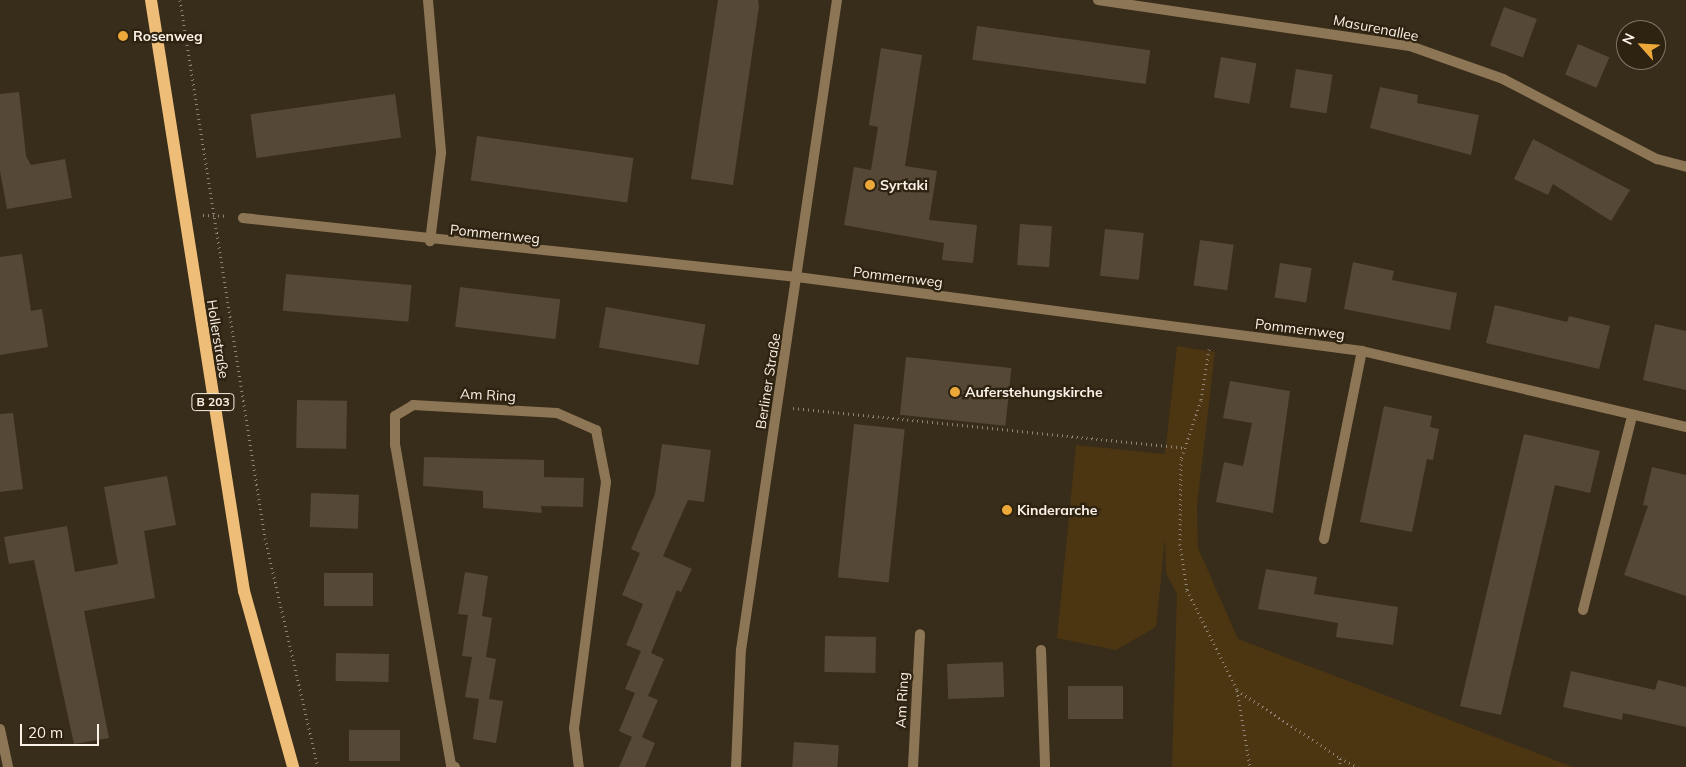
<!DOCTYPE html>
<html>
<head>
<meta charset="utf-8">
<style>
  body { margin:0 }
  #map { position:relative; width:1686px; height:767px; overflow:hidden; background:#382c1b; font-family:Mulish,sans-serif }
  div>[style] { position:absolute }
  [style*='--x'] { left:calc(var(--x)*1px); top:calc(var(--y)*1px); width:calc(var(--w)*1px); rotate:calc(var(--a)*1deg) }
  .green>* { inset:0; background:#4c3612 }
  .building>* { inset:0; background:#554836; transform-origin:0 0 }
  .path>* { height:3px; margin-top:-1.5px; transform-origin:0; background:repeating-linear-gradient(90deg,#8e8475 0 1px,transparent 0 5px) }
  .street>* { height:10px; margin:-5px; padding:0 5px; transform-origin:5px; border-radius:5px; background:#8d7655 }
  .primary>* { height:12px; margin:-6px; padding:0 6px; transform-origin:6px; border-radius:6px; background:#eebd77 }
  .dots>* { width:14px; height:14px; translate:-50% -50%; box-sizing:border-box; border:2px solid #2e2211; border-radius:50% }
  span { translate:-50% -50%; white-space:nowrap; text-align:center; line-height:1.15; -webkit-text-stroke:4.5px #2e2211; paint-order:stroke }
  .shield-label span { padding:1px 4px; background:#2e2211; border:1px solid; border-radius:4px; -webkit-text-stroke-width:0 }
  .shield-label { font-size:12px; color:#faf2e7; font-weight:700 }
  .street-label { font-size:14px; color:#faf2e7 }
  .poi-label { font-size:14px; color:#faf2e7; font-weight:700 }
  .left { translate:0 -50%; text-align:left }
  .north { position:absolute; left:1616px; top:20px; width:50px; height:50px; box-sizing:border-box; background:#2e2211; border:1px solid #807567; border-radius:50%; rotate:296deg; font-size:14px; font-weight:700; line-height:20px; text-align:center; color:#faf2e7 }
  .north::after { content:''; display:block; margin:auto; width:18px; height:22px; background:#eca93a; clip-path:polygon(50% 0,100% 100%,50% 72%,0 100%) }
  .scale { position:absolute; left:20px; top:724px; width:79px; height:22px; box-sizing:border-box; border:2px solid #faf2e7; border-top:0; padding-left:6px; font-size:15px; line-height:18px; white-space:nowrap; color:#faf2e7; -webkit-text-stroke:4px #2e2211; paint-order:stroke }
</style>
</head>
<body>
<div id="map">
  <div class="green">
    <div style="clip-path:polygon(1177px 346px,1215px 352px,1197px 505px,1198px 548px,1238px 639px,1573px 767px,1172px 767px,1177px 594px,1166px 573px,1165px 538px,1156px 627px,1116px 650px,1057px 638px,1076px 445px,1165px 454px)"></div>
  </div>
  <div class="building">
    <div style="clip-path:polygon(718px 0,758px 0,759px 6px,733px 185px,691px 179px)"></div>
    <div style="left:1504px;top:7px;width:35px;height:41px;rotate:20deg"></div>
    <div style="left:977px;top:26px;width:175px;height:34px;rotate:8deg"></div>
    <div style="left:1578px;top:44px;width:34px;height:33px;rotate:23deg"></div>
    <div style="clip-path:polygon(881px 48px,922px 55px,905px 166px,937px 171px,929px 220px,977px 225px,973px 263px,942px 260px,944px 243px,844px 225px,854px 167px,871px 170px,878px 127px,869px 125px)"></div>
    <div style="left:1221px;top:57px;width:36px;height:41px;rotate:10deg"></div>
    <div style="left:1296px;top:69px;width:37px;height:39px;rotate:9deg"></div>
    <div style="clip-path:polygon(1380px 87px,1418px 95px,1417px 103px,1479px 115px,1471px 155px,1370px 128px)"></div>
    <div style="clip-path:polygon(19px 92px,26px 156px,31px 165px,65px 159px,72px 198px,7px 209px,0 171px,0 94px)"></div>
    <div style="left:395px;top:94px;width:44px;height:146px;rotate:82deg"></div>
    <div style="left:477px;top:136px;width:158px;height:45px;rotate:8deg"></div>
    <div style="clip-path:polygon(1533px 139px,1630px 190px,1611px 221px,1553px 184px,1548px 195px,1514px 179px)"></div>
    <div style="left:1020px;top:224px;width:32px;height:41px;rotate:4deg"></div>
    <div style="left:1105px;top:229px;width:39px;height:47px;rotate:6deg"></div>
    <div style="left:1200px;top:240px;width:34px;height:46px;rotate:8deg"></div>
    <div style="clip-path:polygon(22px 254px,31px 311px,42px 309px,48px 347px,0 355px,0 257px)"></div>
    <div style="clip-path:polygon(1353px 262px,1394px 271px,1392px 280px,1457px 293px,1450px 330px,1344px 309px)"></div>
    <div style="left:1280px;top:263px;width:32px;height:35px;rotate:9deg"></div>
    <div style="left:286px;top:274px;width:126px;height:37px;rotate:5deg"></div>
    <div style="left:460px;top:287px;width:101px;height:40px;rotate:7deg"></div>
    <div style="clip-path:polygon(1495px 305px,1567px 322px,1569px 316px,1610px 326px,1599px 369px,1486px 343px)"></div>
    <div style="left:606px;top:307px;width:101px;height:41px;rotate:10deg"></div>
    <div style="clip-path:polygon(1655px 324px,1686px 331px,1686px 390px,1643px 380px)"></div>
    <div style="left:906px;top:357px;width:106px;height:58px;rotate:6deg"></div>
    <div style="clip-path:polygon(1230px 381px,1290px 391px,1273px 513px,1216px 502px,1224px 462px,1243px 466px,1252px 423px,1223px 418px)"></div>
    <div style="left:297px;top:400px;width:50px;height:48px;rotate:1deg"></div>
    <div style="clip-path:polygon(1384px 406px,1432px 416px,1430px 427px,1439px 429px,1433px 460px,1427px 459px,1412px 532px,1360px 522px)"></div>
    <div style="clip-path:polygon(13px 413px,23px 489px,0 492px,0 414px)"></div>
    <div style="left:854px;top:424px;width:51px;height:154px;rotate:6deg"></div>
    <div style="clip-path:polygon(1524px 434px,1600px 451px,1590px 493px,1555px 485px,1501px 715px,1460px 706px)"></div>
    <div style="clip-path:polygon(662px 444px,711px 450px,704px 502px,688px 500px,663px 556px,692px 569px,681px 592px,677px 590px,651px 653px,664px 659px,648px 696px,658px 700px,642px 737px,655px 743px,645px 767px,619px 767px,632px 737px,619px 731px,635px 693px,625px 689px,641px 651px,626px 645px,643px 604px,622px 595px,640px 553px,631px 549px,655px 494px)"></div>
    <div style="clip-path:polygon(424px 457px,544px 460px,544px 477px,584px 478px,583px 507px,541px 506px,542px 513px,483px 508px,483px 491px,423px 486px)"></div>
    <div style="clip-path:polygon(1652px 467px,1686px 475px,1686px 596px,1624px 575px,1648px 506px,1643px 505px)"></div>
    <div style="clip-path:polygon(167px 476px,176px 525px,144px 531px,155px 598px,84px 611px,109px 738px,74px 744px,34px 560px,9px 564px,4px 537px,67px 526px,75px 572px,118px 564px,104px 487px)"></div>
    <div style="left:311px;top:493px;width:48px;height:34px;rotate:2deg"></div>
    <div style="clip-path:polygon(1266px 569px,1317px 577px,1314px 594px,1398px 607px,1393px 645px,1336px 637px,1338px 623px,1258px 609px)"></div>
    <div style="clip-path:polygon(465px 572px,488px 576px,482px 616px,492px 618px,486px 657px,496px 659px,489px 699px,503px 701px,496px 743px,473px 739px,479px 699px,465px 697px,472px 657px,462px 656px,468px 615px,458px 614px)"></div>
    <div style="left:324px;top:573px;width:49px;height:33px"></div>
    <div style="left:825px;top:636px;width:51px;height:36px;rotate:1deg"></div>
    <div style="left:336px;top:653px;width:53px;height:28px;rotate:1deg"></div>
    <div style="left:1003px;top:662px;width:35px;height:56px;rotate:88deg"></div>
    <div style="clip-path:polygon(1571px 671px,1655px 690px,1658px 680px,1686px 687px,1686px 727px,1623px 713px,1622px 720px,1563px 707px)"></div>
    <div style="left:1068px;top:686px;width:55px;height:33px"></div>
    <div style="left:349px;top:730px;width:51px;height:31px"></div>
    <div style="left:794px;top:742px;width:45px;height:25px;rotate:4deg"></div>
  </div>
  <div class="path">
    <div style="--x:180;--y:0;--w:545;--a:81.02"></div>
    <div style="--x:265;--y:538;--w:235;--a:77"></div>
    <div style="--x:203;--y:215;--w:24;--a:2"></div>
    <div style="--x:1209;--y:349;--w:52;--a:98.9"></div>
    <div style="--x:1201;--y:400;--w:62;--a:108.7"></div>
    <div style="--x:1181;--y:459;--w:85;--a:90.7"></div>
    <div style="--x:1180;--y:544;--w:47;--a:81.3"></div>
    <div style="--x:1187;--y:590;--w:112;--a:63.4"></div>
    <div style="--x:1237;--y:690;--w:123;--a:33.4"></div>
    <div style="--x:1340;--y:758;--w:9;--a:90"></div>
    <div style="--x:793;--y:408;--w:394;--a:5.8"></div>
    <div style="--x:1237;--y:690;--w:78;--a:80.4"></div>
    <div style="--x:1340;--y:758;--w:20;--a:27"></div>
  </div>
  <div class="street">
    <div style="--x:428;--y:0;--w:154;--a:85.1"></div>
    <div style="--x:441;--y:153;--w:89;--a:97.1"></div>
    <div style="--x:1098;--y:0;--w:315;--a:8.4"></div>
    <div style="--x:1410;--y:46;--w:99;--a:19.5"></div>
    <div style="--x:1503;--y:79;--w:174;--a:27.5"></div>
    <div style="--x:1657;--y:159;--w:30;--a:15"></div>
    <div style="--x:243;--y:218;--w:557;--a:6.08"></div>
    <div style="--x:797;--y:277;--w:570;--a:7.46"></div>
    <div style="--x:1362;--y:351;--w:333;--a:13.2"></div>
    <div style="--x:1324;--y:539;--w:192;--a:-78.6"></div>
    <div style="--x:1583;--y:610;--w:200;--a:-75.8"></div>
    <div style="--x:1041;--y:650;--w:117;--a:88"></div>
    <div style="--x:0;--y:729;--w:39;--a:78"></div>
    <div style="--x:455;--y:767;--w:4;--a:-153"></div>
    <div style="--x:451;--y:765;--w:325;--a:-99.9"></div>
    <div style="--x:395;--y:445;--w:29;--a:-90"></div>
    <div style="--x:395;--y:416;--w:21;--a:-31"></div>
    <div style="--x:413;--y:405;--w:144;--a:3.2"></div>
    <div style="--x:557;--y:413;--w:43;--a:23.6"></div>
    <div style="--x:596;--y:430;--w:53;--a:79.1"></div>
    <div style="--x:606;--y:482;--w:248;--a:97.4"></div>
    <div style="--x:574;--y:728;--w:39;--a:83"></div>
    <div style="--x:736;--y:767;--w:117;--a:-87.6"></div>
    <div style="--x:741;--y:650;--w:657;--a:-81.6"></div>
    <div style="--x:913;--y:767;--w:133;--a:-87"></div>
  </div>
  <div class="primary">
    <div style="--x:151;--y:0;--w:598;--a:81.06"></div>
    <div style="--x:244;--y:591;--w:183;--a:74.4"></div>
  </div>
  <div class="dots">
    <div style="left:123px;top:36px;background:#eca93a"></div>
    <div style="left:870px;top:185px;background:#eca93a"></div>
    <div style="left:955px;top:392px;background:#eca93a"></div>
    <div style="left:1007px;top:510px;background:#eca93a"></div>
  </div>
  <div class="shield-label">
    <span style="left:213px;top:402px">B 203</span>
  </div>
  <div class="street-label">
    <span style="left:1376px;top:28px;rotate:11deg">Masurenallee</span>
    <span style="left:495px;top:234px;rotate:6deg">Pommernweg</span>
    <span style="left:898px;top:277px;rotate:7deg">Pommernweg</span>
    <span style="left:1300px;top:329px;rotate:7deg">Pommernweg</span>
    <span style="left:218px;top:339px;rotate:81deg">Hollerstraße</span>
    <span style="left:768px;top:381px;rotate:-81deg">Berliner Straße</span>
    <span style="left:488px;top:395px;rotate:3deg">Am Ring</span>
    <span style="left:902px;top:700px;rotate:-87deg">Am Ring</span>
  </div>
  <div class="poi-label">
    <span class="left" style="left:133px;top:36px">Rosenweg</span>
    <span class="left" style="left:880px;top:185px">Syrtaki</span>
    <span class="left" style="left:965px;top:392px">Auferstehungskirche</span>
    <span class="left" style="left:1017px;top:510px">Kinderarche</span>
  </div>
  <div class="north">N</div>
  <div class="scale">20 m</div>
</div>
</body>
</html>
